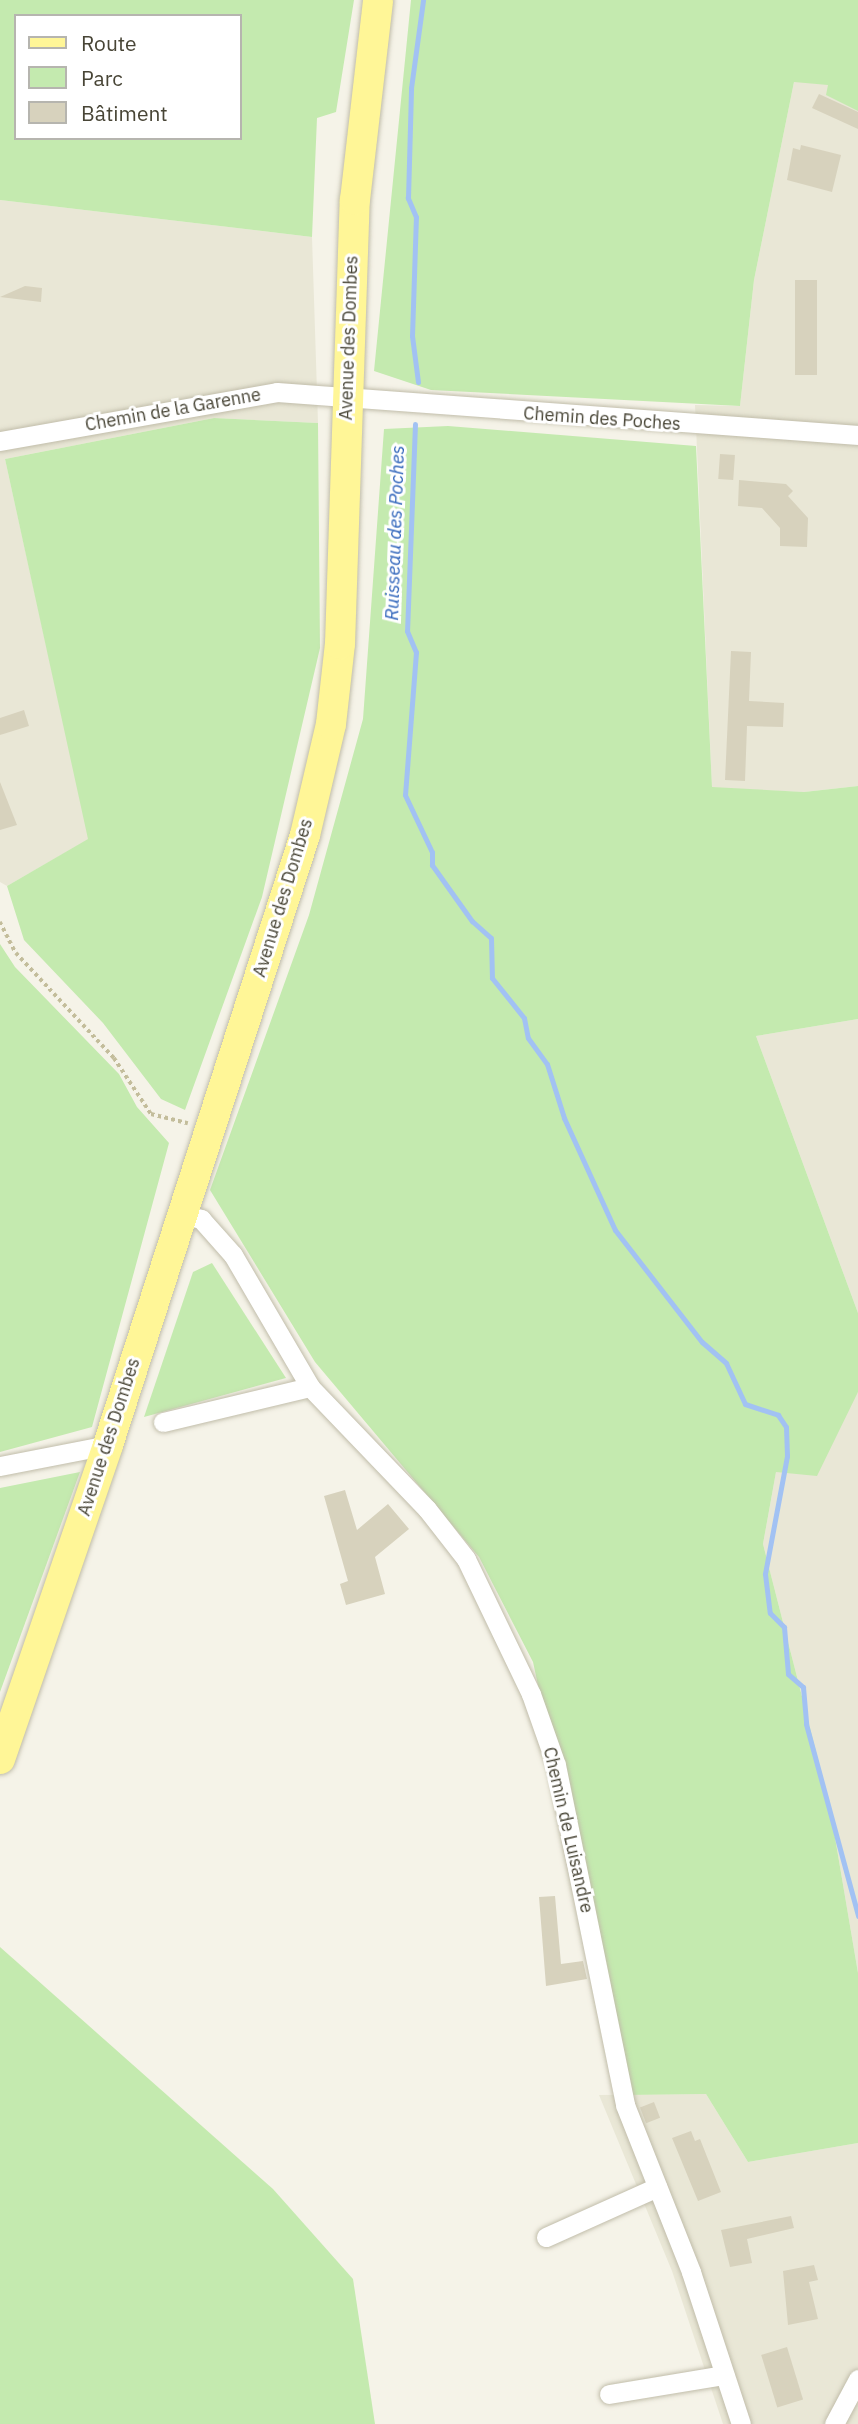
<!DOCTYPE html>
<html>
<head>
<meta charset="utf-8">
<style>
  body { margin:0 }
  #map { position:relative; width:858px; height:2424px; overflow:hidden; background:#f5f3e8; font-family:"IBM Plex Sans",sans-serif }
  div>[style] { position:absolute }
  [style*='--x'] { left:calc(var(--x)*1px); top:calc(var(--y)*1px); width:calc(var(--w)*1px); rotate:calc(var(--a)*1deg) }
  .residential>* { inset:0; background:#e9e7d6 }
  .green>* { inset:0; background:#c4eaaf }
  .stream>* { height:5px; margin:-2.5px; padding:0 2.5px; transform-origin:2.5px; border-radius:2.5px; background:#a2c2f3 }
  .building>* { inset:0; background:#d7d2bd; transform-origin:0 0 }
  .path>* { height:3.5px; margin-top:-1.75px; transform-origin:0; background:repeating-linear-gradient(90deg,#c3bd9b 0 3.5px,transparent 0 7px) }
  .roads { filter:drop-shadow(0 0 2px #c1bdaa) drop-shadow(0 0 2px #c1bdaa) }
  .minor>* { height:19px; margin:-9.5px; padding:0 9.5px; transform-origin:9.5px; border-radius:9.5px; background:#fff }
  .primary>* { height:30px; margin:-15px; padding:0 15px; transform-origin:15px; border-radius:15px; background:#fff697 }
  span { translate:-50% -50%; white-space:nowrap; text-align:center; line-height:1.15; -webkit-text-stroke:6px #fff; paint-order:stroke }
  .street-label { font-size:18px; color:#484536 }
  .water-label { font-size:19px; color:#2b61b9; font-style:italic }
  .legend { position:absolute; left:14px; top:14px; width:228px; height:126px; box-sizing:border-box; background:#fff; border:2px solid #b6b5af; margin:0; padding:9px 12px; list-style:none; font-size:21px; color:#484536 }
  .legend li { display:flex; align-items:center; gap:14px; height:35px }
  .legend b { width:35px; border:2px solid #b6b5af }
</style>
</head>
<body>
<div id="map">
  <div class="residential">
    <div style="clip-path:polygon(858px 0,858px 786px,804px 792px,712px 788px,695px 405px,740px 406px,754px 280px,794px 82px)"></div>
    <div style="clip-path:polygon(0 200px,312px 237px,318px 423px,214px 418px,5px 459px,89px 839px,7px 886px,0 882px)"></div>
    <div style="clip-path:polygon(858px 1019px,858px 1313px,756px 1036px)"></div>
    <div style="clip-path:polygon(858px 1392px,858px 1973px,829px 1802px,763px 1544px,776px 1472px)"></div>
    <div style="clip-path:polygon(706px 2094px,748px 2162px,858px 2143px,858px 2424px,723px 2424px,672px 2271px,599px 2095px)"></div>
  </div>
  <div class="green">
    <div style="clip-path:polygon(evenodd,0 0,354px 0,336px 112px,317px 118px,312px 237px,0 200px,0 0,16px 16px,240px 16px,240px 138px,16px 138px,16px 16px)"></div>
    <div style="clip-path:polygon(411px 0,858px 0,858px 111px,826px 95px,828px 85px,794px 82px,754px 280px,740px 406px,431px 390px,374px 371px)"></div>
    <div style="clip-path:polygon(214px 418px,318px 423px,320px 648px,262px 897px,185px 1110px,161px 1099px,103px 1023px,24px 940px,7px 886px,88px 839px,5px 459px)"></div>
    <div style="clip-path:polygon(448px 426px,696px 446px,712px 787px,804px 792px,858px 786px,858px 1019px,756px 1036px,858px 1313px,858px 1392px,817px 1476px,776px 1472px,763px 1544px,829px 1802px,858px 1973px,858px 2143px,748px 2162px,706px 2094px,626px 2095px,533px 1662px,479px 1557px,315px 1362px,210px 1190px,309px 915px,363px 719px,384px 429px)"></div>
    <div style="clip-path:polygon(0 944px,15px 967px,119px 1074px,137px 1107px,169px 1143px,92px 1427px,0 1452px)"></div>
    <div style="clip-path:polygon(212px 1263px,286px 1378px,144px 1417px,193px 1272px)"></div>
    <div style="clip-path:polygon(80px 1472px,0 1692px,0 1488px)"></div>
    <div style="clip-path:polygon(0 1947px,273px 2189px,353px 2279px,375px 2424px,0 2424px)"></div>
  </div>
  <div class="stream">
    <div style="--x:418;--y:382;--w:46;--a:-97.4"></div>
    <div style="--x:412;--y:336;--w:119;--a:-88.1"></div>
    <div style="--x:416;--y:217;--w:21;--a:-113"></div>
    <div style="--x:408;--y:198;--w:110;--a:-88.4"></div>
    <div style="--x:411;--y:88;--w:89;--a:-82.2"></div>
    <div style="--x:415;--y:424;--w:207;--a:92.2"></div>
    <div style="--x:407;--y:631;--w:23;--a:67"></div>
    <div style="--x:416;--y:652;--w:143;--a:94.4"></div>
    <div style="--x:405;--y:795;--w:63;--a:64.7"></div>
    <div style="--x:432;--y:852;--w:13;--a:90"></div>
    <div style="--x:432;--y:865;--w:69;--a:54.5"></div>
    <div style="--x:472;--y:921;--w:25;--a:42"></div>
    <div style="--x:491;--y:938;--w:40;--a:88.6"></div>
    <div style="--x:492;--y:978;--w:51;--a:51.3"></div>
    <div style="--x:524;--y:1018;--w:20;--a:79"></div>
    <div style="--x:528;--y:1038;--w:32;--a:54"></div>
    <div style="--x:547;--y:1064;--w:57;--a:72.5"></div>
    <div style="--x:564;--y:1118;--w:123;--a:65.5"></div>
    <div style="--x:615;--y:1230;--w:142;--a:52.2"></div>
    <div style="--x:702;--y:1342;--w:32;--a:41"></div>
    <div style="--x:726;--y:1363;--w:45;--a:65.1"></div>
    <div style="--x:745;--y:1404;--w:35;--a:18"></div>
    <div style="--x:778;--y:1415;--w:14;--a:56"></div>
    <div style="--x:786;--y:1427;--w:29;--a:88"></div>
    <div style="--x:787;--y:1456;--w:120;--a:100.6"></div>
    <div style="--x:765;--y:1574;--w:39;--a:83"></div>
    <div style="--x:770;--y:1613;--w:20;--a:45"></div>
    <div style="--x:784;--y:1627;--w:47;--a:85.1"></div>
    <div style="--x:788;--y:1674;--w:20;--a:41"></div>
    <div style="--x:803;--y:1687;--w:37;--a:85"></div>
    <div style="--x:806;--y:1724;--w:199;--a:74.8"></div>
  </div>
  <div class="building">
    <div style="clip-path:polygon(819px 94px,858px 112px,858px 129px,812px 108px)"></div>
    <div style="clip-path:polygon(801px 145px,841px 155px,832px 192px,787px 180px,793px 148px,800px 150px)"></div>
    <div style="left:795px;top:280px;width:22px;height:95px"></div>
    <div style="clip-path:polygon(25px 286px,42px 288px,41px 302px,0 297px)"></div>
    <div style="left:720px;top:454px;width:15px;height:25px;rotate:4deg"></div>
    <div style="clip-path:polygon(739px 480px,786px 484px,793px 491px,788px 496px,808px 518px,807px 547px,780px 546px,780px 528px,762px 508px,738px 506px)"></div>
    <div style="clip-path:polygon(731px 651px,751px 652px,749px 701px,784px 703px,783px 727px,747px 726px,745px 781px,725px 780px)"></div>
    <div style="clip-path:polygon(24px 710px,29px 726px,0 735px,0 718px)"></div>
    <div style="clip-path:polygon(0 782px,17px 825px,0 830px)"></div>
    <div style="clip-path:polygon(345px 1490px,357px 1530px,388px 1504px,409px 1529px,375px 1557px,385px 1594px,346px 1605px,340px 1584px,348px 1581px,324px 1496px)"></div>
    <div style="clip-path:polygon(555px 1896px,561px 1964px,583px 1961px,587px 1979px,546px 1986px,539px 1897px)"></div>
    <div style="left:654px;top:2102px;width:17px;height:15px;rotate:69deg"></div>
    <div style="clip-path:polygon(691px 2131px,695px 2141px,700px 2139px,721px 2192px,698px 2201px,672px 2138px)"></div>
    <div style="clip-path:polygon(791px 2216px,794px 2228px,747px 2239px,752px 2263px,730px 2267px,721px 2230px)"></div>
    <div style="clip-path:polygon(814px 2265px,818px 2280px,809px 2282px,818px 2319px,788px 2325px,783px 2271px)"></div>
    <div style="left:787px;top:2347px;width:55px;height:27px;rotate:73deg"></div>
  </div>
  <div class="path">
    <div style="--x:0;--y:922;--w:35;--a:63"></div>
    <div style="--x:16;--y:953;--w:144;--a:47"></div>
    <div style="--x:114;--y:1058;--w:67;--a:56.5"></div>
    <div style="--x:151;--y:1114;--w:38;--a:14"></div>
  </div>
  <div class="roads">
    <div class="minor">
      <div style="--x:0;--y:441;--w:281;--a:-10"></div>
      <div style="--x:277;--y:392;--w:583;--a:4.23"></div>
      <div style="--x:180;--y:1214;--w:22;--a:13"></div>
      <div style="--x:201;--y:1219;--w:48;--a:48.4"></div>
      <div style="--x:233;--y:1255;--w:153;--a:59.7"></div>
      <div style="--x:310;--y:1387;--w:169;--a:46.2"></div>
      <div style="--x:427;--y:1509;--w:63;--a:52"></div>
      <div style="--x:466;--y:1559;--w:150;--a:64.3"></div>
      <div style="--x:531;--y:1694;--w:75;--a:70.6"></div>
      <div style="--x:556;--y:1765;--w:347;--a:78.5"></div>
      <div style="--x:625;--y:2105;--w:180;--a:68.4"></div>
      <div style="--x:691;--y:2272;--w:160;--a:71.8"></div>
      <div style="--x:163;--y:1422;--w:151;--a:-13.4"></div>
      <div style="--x:0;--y:1466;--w:110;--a:-11"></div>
      <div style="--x:546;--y:2237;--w:122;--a:-24.2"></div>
      <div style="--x:609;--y:2394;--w:117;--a:-9.4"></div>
      <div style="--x:834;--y:2424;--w:51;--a:-61.9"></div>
    </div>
    <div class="primary">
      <div style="--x:0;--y:1759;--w:332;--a:-71"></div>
      <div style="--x:108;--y:1445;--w:641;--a:-72.1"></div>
      <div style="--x:305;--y:835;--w:114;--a:-76.8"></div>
      <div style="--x:331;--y:724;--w:81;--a:-83.6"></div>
      <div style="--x:340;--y:644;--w:444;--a:-88.1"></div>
      <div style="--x:355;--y:200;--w:201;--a:-83.4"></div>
    </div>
  </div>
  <div class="street-label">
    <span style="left:349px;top:338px;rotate:-88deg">Avenue des Dombes</span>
    <span style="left:173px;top:410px;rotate:-10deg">Chemin de la Garenne</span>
    <span style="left:602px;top:419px;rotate:4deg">Chemin des Poches</span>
    <span style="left:283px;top:898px;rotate:-73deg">Avenue des Dombes</span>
    <span style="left:109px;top:1437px;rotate:-72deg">Avenue des Dombes</span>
    <span style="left:568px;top:1830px;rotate:77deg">Chemin de Luisandre</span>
  </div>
  <div class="water-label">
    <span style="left:395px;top:533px;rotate:-88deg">Ruisseau des Poches</span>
  </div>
  <ul class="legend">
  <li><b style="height:9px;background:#fff697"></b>Route</li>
  <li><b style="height:19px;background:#c4eaaf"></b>Parc</li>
  <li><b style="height:19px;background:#d7d2bd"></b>Bâtiment</li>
  </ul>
</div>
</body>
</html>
